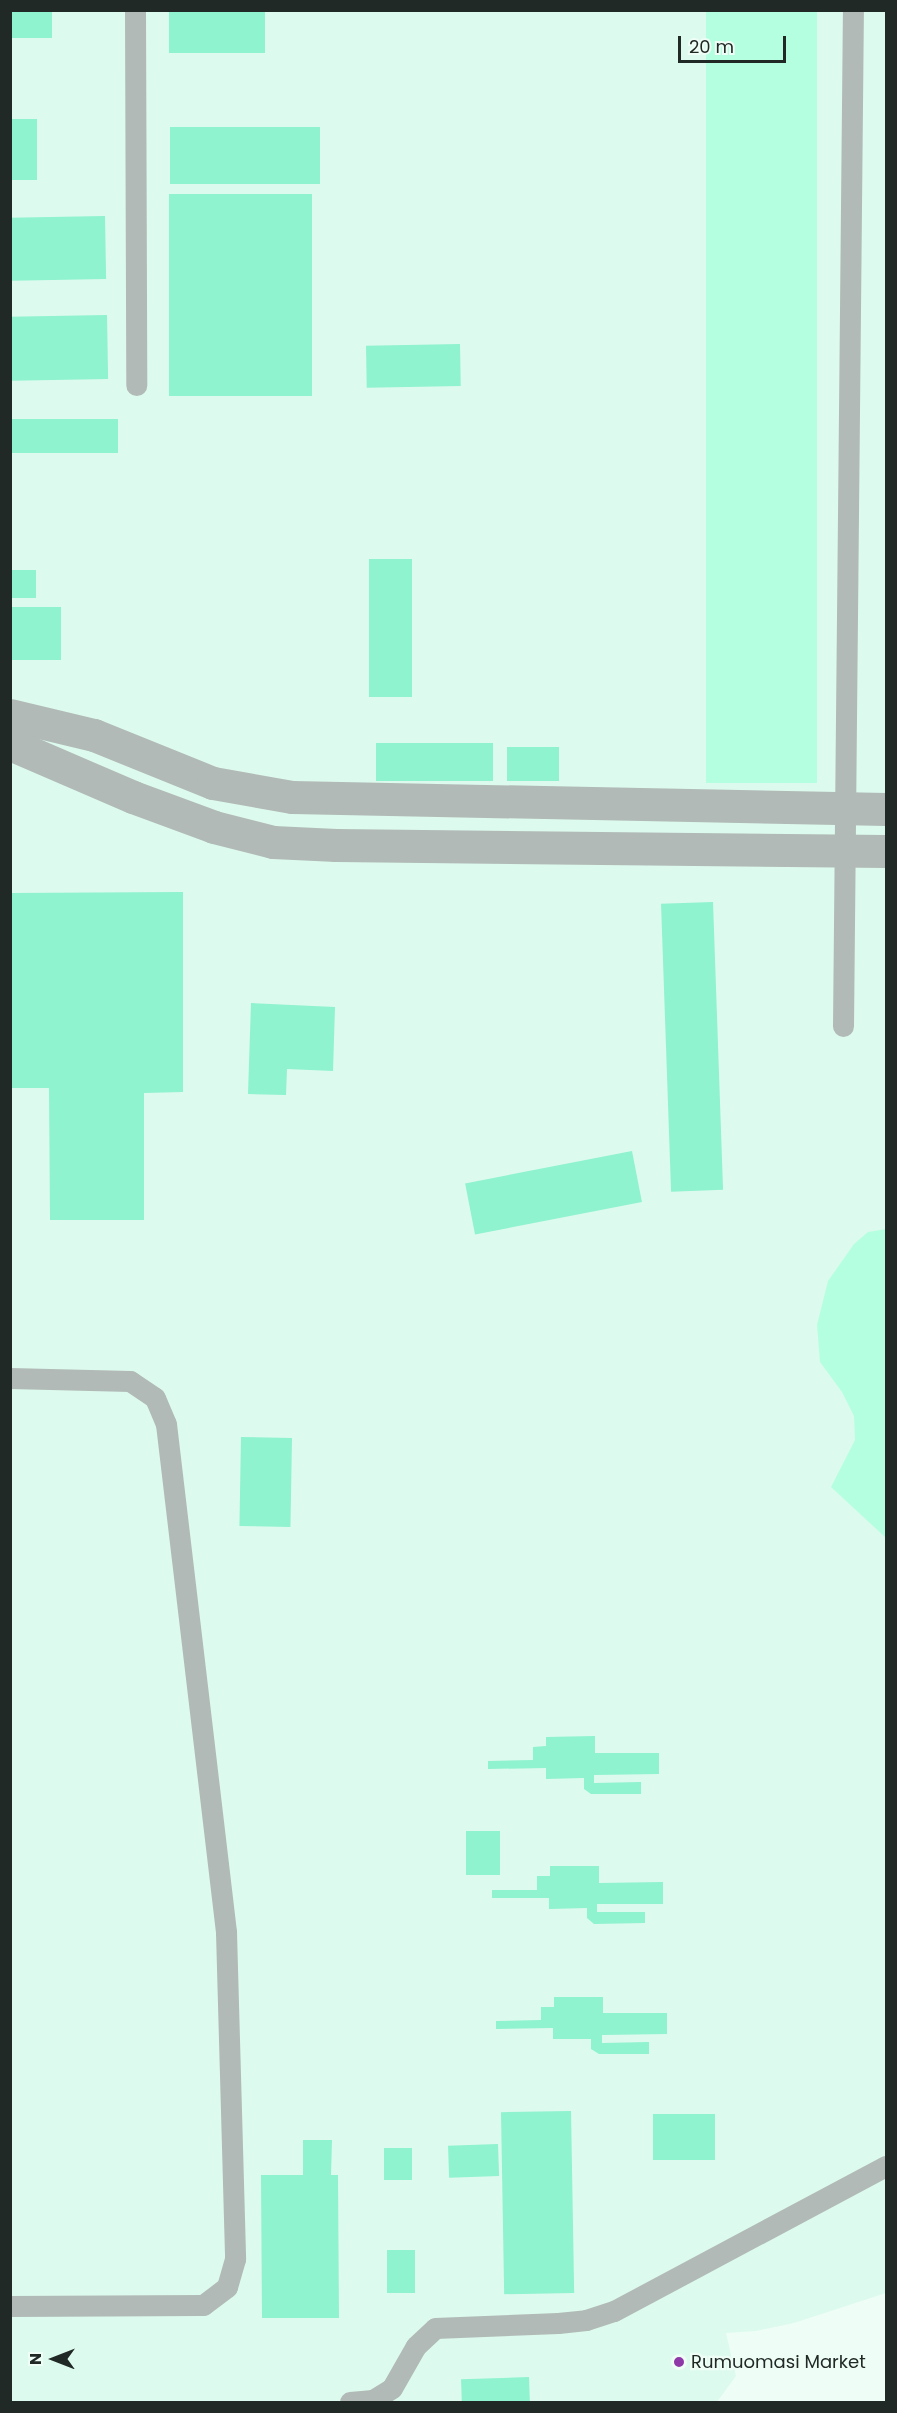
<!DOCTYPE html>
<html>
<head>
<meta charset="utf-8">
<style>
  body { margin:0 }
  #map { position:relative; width:897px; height:2413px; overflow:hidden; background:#eefef7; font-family:Poppins,sans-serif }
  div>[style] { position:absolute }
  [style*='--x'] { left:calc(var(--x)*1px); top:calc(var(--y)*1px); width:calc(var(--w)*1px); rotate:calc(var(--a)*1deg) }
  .built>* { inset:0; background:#ddfaee }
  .green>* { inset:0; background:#b5ffe1; transform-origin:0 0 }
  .building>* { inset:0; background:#8ef3ce; transform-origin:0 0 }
  .lane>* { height:21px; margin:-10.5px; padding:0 10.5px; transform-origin:10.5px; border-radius:10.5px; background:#b1bab6 }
  .street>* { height:33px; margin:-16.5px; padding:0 16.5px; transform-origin:16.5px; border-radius:16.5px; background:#b1bab6 }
  .dots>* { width:16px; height:16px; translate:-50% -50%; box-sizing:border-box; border:3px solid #eefef7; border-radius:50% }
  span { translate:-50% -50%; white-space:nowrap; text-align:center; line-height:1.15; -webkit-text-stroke:4.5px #eefef7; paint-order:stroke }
  .poi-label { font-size:18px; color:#212926 }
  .left { translate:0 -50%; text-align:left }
  .frame { position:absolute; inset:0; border:12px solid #212926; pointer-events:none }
  .north { position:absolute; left:24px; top:2329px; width:60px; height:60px; -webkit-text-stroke:4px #eefef7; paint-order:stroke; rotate:270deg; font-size:16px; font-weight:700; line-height:24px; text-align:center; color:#212926 }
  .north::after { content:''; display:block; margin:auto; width:21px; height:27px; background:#212926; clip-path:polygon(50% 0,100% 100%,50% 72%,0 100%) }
  .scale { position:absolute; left:678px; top:36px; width:108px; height:27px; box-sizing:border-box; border:3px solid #212926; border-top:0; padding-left:8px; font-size:18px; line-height:21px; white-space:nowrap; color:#212926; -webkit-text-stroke:4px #eefef7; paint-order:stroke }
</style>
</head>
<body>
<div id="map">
  <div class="built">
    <div style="clip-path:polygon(11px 11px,886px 11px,886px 2293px,794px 2323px,756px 2331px,726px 2333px,736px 2376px,717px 2402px,11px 2402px)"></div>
  </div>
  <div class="green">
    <div style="left:706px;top:11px;width:111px;height:772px"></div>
    <div style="clip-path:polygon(886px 1229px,886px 1538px,831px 1487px,855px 1440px,854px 1416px,842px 1392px,820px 1362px,817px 1325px,828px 1281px,854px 1244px,868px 1232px)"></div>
  </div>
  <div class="building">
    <div style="left:10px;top:10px;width:42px;height:28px"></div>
    <div style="left:169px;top:10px;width:96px;height:43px"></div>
    <div style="left:10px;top:119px;width:27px;height:61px"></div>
    <div style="left:170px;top:127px;width:150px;height:57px"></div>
    <div style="left:169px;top:194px;width:143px;height:202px"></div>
    <div style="left:105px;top:216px;width:63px;height:95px;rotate:89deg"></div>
    <div style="left:107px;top:315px;width:64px;height:97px;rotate:89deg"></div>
    <div style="left:460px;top:344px;width:42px;height:94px;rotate:89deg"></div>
    <div style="left:118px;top:419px;width:34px;height:108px;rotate:90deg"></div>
    <div style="left:369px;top:559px;width:43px;height:138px"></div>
    <div style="left:10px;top:570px;width:26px;height:28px"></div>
    <div style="left:10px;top:607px;width:51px;height:53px"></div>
    <div style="left:376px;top:743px;width:117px;height:38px"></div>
    <div style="left:507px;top:747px;width:52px;height:34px"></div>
    <div style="clip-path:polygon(183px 892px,183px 1092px,144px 1093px,144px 1220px,50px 1220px,49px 1088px,10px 1088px,10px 893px)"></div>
    <div style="left:713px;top:902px;width:288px;height:52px;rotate:88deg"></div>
    <div style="clip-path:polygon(251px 1003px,335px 1007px,333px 1071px,287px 1069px,286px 1095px,248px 1094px)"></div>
    <div style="left:632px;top:1151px;width:52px;height:170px;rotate:79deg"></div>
    <div style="left:241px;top:1437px;width:51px;height:89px;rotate:1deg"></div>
    <div style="clip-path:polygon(595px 1736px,595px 1753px,659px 1753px,659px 1774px,594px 1775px,594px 1783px,641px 1782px,641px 1794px,591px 1794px,584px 1789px,584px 1778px,546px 1779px,546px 1768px,488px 1769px,488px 1761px,533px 1760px,533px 1747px,546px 1746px,546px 1737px)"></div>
    <div style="left:466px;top:1831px;width:34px;height:44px"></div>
    <div style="clip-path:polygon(550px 1866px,599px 1866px,599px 1883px,663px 1882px,663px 1904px,597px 1904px,597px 1912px,645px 1912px,645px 1923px,594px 1924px,587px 1918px,587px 1908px,549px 1909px,549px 1898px,492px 1898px,492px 1890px,537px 1890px,537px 1876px,550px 1876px)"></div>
    <div style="clip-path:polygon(554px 1997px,603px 1997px,603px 2013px,667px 2013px,667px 2034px,602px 2035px,602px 2043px,649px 2042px,649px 2054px,599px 2054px,591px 2049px,591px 2039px,553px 2039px,553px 2028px,496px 2029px,496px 2021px,541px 2020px,541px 2007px,554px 2007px)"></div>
    <div style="left:571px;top:2111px;width:182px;height:70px;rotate:89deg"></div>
    <div style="left:715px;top:2114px;width:46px;height:62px;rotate:90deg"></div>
    <div style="clip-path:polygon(303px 2140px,332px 2140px,331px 2175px,338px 2175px,339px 2318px,262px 2318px,261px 2175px,303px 2175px)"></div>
    <div style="left:498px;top:2144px;width:32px;height:50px;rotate:88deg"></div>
    <div style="left:384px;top:2148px;width:28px;height:32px"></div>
    <div style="left:387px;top:2250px;width:28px;height:43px"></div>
    <div style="left:529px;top:2377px;width:25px;height:68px;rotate:88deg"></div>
  </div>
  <div class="lane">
    <div style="--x:135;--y:10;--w:375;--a:89.8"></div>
    <div style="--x:843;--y:1026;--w:1016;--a:-89.44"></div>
    <div style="--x:10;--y:1378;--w:120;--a:1.4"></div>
    <div style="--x:130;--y:1381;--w:30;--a:34"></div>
    <div style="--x:155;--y:1398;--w:28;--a:67"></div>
    <div style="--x:166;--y:1424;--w:512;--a:83.26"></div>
    <div style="--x:226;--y:1932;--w:327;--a:88.4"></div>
    <div style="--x:235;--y:2259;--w:29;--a:106"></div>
    <div style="--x:227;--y:2287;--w:30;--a:143"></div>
    <div style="--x:203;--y:2305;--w:193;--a:179.7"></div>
    <div style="--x:350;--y:2402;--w:23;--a:-5"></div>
    <div style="--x:373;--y:2400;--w:22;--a:-32"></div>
    <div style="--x:392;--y:2388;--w:48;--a:-60.3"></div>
    <div style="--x:416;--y:2346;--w:26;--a:-43"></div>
    <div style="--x:435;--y:2328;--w:123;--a:-2.3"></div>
    <div style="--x:558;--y:2323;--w:28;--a:-6"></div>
    <div style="--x:586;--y:2320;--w:29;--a:-18"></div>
    <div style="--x:614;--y:2311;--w:308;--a:-28.1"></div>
  </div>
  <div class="street">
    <div style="--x:10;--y:715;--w:86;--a:13.4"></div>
    <div style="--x:94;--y:735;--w:128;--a:22"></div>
    <div style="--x:213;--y:783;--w:80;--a:10"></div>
    <div style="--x:292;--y:797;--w:594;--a:1.16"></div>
    <div style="--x:10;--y:744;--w:134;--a:23.3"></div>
    <div style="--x:133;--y:797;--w:86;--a:20.3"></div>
    <div style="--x:214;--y:827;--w:61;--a:14.3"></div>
    <div style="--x:273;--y:842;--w:63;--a:2.7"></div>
    <div style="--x:336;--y:845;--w:550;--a:0.63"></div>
  </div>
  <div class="dots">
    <div style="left:679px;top:2362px;background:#8e39a7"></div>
  </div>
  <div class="poi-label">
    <span class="left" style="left:691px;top:2362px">Rumuomasi Market</span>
  </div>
  <div class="frame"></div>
  <div class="north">N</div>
  <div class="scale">20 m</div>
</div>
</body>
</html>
